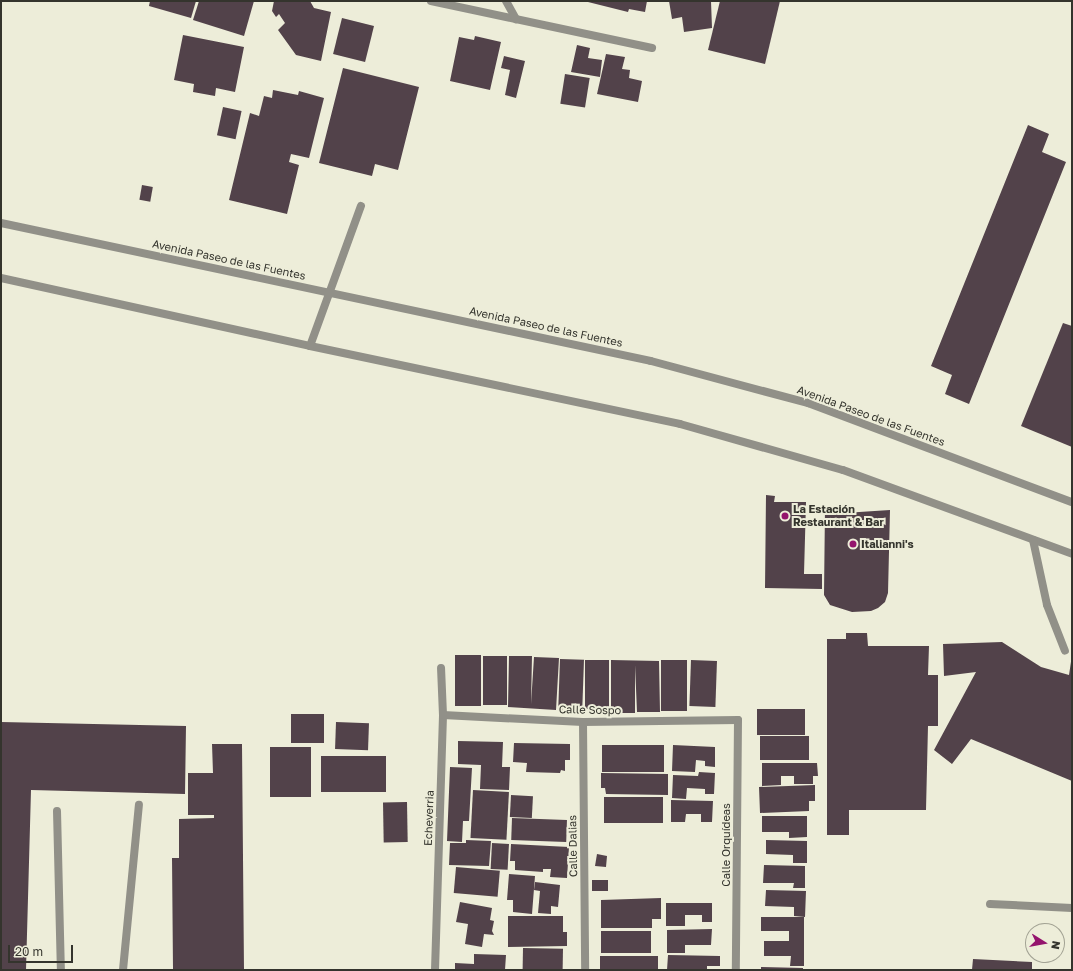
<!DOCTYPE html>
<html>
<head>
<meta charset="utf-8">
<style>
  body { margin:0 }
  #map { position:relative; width:1073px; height:971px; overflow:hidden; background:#ededd9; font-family:"Golos Text",sans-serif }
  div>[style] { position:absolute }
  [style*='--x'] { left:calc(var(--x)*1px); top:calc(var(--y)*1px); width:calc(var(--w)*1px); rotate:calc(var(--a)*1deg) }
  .building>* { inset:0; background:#52424a; transform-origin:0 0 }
  .service>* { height:8px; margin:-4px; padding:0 4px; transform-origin:4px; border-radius:4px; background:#919088 }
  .minor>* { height:8px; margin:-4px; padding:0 4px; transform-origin:4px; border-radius:4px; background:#919088 }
  .dots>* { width:11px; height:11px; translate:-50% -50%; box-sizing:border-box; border:2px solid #ededd9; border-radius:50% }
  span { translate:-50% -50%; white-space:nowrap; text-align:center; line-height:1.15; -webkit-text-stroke:4px #ededd9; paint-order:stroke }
  .street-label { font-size:11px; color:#34342d }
  .poi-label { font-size:11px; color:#34342d; font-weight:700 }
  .left { translate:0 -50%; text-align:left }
  .frame { position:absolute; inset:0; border:2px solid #34342d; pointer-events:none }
  .north { position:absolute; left:1025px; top:923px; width:40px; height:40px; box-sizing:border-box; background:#ededd9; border:1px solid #a3a394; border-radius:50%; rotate:101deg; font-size:11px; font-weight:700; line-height:16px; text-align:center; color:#34342d }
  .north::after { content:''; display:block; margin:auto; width:14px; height:18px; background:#94146d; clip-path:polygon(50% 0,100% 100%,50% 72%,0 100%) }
  .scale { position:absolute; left:8px; top:945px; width:65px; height:18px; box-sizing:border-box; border:2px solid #34342d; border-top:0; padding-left:5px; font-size:12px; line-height:14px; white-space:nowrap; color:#34342d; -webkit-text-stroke:3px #ededd9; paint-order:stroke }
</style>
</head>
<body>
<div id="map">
  <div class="building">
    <div style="clip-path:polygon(150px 1px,196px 1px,191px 18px,149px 6px)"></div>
    <div style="clip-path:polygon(199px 1px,254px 1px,244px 36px,193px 20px)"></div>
    <div style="clip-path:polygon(274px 1px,310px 1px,314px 8px,331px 12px,321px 61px,296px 55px,278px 30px,285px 23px,279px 14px,276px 17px,272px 11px)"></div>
    <div style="clip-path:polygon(584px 1px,647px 1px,645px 12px,629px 9px,628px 12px)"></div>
    <div style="clip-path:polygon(669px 1px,711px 1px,712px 28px,684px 32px,682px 17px,672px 19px)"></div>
    <div style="clip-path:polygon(720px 1px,780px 1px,765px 64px,708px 50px)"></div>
    <div style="left:342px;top:18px;width:33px;height:37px;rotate:14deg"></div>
    <div style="clip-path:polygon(183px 35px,244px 47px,235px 92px,216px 88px,215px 96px,193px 92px,194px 84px,174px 80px)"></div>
    <div style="clip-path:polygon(475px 36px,501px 42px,490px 90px,450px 81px,459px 37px,474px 40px)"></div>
    <div style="clip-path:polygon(577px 45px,590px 48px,588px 58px,602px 60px,600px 77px,571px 72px)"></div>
    <div style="clip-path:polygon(606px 54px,625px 57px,622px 69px,630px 70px,629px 78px,642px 81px,638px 102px,597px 94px)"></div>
    <div style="clip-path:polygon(504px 56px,525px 61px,516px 98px,505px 95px,510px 70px,501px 68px)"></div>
    <div style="clip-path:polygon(343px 68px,419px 87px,398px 170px,375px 164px,372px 176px,319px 163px)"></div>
    <div style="left:565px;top:74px;width:25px;height:30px;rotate:9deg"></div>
    <div style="clip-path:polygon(273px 90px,298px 95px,299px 91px,324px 98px,309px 158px,291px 154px,289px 162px,299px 165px,287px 214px,229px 200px,250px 113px,259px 116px,264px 96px,272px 98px)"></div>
    <div style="left:223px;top:107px;width:19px;height:29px;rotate:12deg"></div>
    <div style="clip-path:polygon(1028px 125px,1049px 134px,1042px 152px,1066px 162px,969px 404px,945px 394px,952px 375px,931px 366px)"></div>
    <div style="left:142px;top:185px;width:11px;height:15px;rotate:10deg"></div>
    <div style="clip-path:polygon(1063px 323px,1072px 326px,1072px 447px,1021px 426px)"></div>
    <div style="clip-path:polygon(766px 495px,775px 496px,774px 502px,806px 502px,804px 574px,822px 574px,822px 589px,765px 588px)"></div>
    <div style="clip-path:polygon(825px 507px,843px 507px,844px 513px,890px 510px,888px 593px,885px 602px,878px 608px,871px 611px,852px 612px,830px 605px,824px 595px)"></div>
    <div style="clip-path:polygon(846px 633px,867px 633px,868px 646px,929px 646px,928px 675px,938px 675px,938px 726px,928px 726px,926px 810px,849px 810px,849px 835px,827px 835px,827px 639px,846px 639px)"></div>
    <div style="clip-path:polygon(1002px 642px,1041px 667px,1069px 675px,1072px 655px,1072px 781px,971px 739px,952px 764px,934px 750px,976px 672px,944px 676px,943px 644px)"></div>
    <div style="left:455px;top:655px;width:26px;height:51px"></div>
    <div style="left:483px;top:656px;width:24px;height:49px"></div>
    <div style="clip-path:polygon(509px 656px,532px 656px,531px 704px,534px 657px,559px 658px,556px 710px,508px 707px)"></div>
    <div style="left:560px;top:659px;width:24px;height:52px;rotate:2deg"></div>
    <div style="left:585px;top:660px;width:24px;height:49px"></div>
    <div style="clip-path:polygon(611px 660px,659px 661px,660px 712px,637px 712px,635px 665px,635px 713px,611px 713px)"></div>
    <div style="left:661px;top:660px;width:26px;height:51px"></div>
    <div style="left:691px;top:660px;width:26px;height:46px;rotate:2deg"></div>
    <div style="left:757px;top:709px;width:48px;height:26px"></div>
    <div style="left:324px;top:714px;width:29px;height:33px;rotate:90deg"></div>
    <div style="clip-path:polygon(1px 722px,186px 726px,185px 794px,31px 790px,26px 970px,1px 970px)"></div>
    <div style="left:336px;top:722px;width:33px;height:27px;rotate:2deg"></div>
    <div style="left:760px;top:736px;width:49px;height:24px"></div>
    <div style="clip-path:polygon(458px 741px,503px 742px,502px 767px,510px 767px,509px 790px,480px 789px,481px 765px,458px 764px)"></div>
    <div style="clip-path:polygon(514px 743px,570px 744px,570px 760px,565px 760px,565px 771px,561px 770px,560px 773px,526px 772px,527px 763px,513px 762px)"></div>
    <div style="clip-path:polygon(212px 744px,242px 744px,244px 970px,173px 970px,172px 858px,179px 858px,179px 819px,214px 818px,214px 815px,188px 815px,188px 773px,213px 773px)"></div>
    <div style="left:602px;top:745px;width:62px;height:27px"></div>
    <div style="clip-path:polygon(673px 745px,715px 747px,715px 767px,705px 766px,705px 761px,696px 760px,695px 772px,672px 771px)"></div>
    <div style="left:270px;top:747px;width:41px;height:50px"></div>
    <div style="left:321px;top:756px;width:65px;height:36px"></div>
    <div style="clip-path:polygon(762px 763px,817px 763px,818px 776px,813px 776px,813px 784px,794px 784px,794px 776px,781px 776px,781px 785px,762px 786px)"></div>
    <div style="clip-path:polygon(450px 767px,472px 768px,469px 821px,463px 821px,462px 842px,447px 841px)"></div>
    <div style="clip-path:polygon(699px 772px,715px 773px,714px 794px,705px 794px,705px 789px,687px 788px,686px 799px,672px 798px,673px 775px,698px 776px)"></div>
    <div style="clip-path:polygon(601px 773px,668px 774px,668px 795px,606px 794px,605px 788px,601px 788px)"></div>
    <div style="clip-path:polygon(815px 785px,815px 801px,809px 801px,809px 811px,760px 813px,759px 787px)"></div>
    <div style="left:473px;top:790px;width:36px;height:48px;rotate:3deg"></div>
    <div style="left:511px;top:795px;width:22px;height:22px;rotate:3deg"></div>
    <div style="left:604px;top:797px;width:59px;height:26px"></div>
    <div style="clip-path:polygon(671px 800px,713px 801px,712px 822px,701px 822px,701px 814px,686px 814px,685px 822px,671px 822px)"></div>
    <div style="left:407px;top:802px;width:40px;height:24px;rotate:89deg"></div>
    <div style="clip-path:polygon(762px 816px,807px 816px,807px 837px,789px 838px,789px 832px,762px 832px)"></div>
    <div style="left:512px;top:818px;width:55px;height:22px;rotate:2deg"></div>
    <div style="clip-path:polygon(466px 840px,491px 841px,489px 866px,449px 865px,450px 843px,466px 843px)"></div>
    <div style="clip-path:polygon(766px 840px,807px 841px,807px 863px,793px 863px,793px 855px,766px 854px)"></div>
    <div style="left:492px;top:843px;width:17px;height:26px;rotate:3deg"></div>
    <div style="clip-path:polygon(511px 844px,569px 847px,567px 878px,550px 877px,551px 869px,543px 869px,543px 872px,515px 870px,515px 861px,510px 861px)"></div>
    <div style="clip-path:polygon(597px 854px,607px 856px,606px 867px,595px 866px)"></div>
    <div style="clip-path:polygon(764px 865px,805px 866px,805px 888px,793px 888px,794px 883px,763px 883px)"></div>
    <div style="left:456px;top:867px;width:44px;height:26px;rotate:5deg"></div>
    <div style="clip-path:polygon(509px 874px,535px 876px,532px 914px,513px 912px,513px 900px,507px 900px)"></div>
    <div style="left:608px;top:880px;width:11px;height:16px;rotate:90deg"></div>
    <div style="clip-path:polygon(535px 882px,560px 885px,558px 907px,551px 906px,551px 914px,538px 913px,540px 891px,534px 890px)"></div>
    <div style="clip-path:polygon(766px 890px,806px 891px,805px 917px,794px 916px,794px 907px,765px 906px)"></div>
    <div style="clip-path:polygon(661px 898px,661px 919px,652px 919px,652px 928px,601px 928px,601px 900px)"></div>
    <div style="clip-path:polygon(460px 902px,492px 908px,490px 920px,494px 921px,492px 931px,494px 935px,484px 934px,482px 947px,465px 944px,468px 924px,456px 922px)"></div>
    <div style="clip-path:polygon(666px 903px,712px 903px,712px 922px,702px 922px,702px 915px,685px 915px,685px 926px,666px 926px)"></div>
    <div style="clip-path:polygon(508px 916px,563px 916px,563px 932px,567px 932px,567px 946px,508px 947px)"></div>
    <div style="clip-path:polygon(761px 917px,804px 917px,804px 966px,790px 966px,791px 956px,764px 956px,764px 941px,789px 941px,789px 931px,761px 931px)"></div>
    <div style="clip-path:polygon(712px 929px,711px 945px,685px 945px,685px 953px,667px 953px,667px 930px)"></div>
    <div style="left:601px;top:931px;width:50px;height:22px"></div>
    <div style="left:523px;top:948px;width:40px;height:22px;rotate:1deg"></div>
    <div style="clip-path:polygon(474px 954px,506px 955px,505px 970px,455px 970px,455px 963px,474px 964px)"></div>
    <div style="clip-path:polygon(668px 955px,720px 956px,720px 966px,707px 966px,707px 970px,667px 970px)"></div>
    <div style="left:600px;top:956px;width:58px;height:14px"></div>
    <div style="clip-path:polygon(973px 959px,1032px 962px,1032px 970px,972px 970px)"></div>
    <div style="clip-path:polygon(761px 967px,803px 968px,803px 970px,761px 970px)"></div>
  </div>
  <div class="service">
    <div style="--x:1;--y:223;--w:664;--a:11.99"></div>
    <div style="--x:651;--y:361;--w:163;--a:15"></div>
    <div style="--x:808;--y:403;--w:282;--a:20.6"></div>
    <div style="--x:1;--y:278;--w:316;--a:12.4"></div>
    <div style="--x:310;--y:346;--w:378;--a:11.9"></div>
    <div style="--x:680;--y:424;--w:169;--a:15.8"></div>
    <div style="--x:843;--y:470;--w:244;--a:20.1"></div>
    <div style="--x:310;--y:346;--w:149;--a:-70"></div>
    <div style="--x:1033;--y:540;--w:66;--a:77.8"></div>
    <div style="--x:1047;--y:605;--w:49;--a:68.6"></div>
    <div style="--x:990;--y:904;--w:82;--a:2.8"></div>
  </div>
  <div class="minor">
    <div style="--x:431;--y:1;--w:226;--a:12"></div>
    <div style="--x:506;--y:1;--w:21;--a:61"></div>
    <div style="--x:443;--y:715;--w:140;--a:2.9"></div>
    <div style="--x:583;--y:722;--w:155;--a:-0.7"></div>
    <div style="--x:738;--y:720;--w:250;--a:90.5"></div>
    <div style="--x:583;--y:722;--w:248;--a:89.5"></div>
    <div style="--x:57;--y:811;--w:159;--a:88.6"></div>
    <div style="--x:123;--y:970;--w:166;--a:-84.5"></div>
    <div style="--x:435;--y:970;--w:255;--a:-88.2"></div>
    <div style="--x:443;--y:715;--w:47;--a:-92.4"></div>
  </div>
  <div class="dots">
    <div style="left:785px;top:516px;background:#94146d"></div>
    <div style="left:853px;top:544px;background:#94146d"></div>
  </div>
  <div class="street-label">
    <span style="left:229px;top:260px;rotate:12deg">Avenida Paseo de las Fuentes</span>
    <span style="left:546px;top:327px;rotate:12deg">Avenida Paseo de las Fuentes</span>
    <span style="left:871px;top:416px;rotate:20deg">Avenida Paseo de las Fuentes</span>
    <span style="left:590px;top:710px;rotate:1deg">Calle Sospo</span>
    <span style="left:429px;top:818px;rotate:-88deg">Echeverria</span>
    <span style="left:726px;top:845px;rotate:-90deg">Calle Orquídeas</span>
    <span style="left:573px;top:846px;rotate:-91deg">Calle Dalias</span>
  </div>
  <div class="poi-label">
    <span class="left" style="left:793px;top:516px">La Estación<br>Restaurant &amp; Bar</span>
    <span class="left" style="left:861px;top:544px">Italianni's</span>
  </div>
  <div class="frame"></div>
  <div class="north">N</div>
  <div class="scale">20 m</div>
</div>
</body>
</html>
